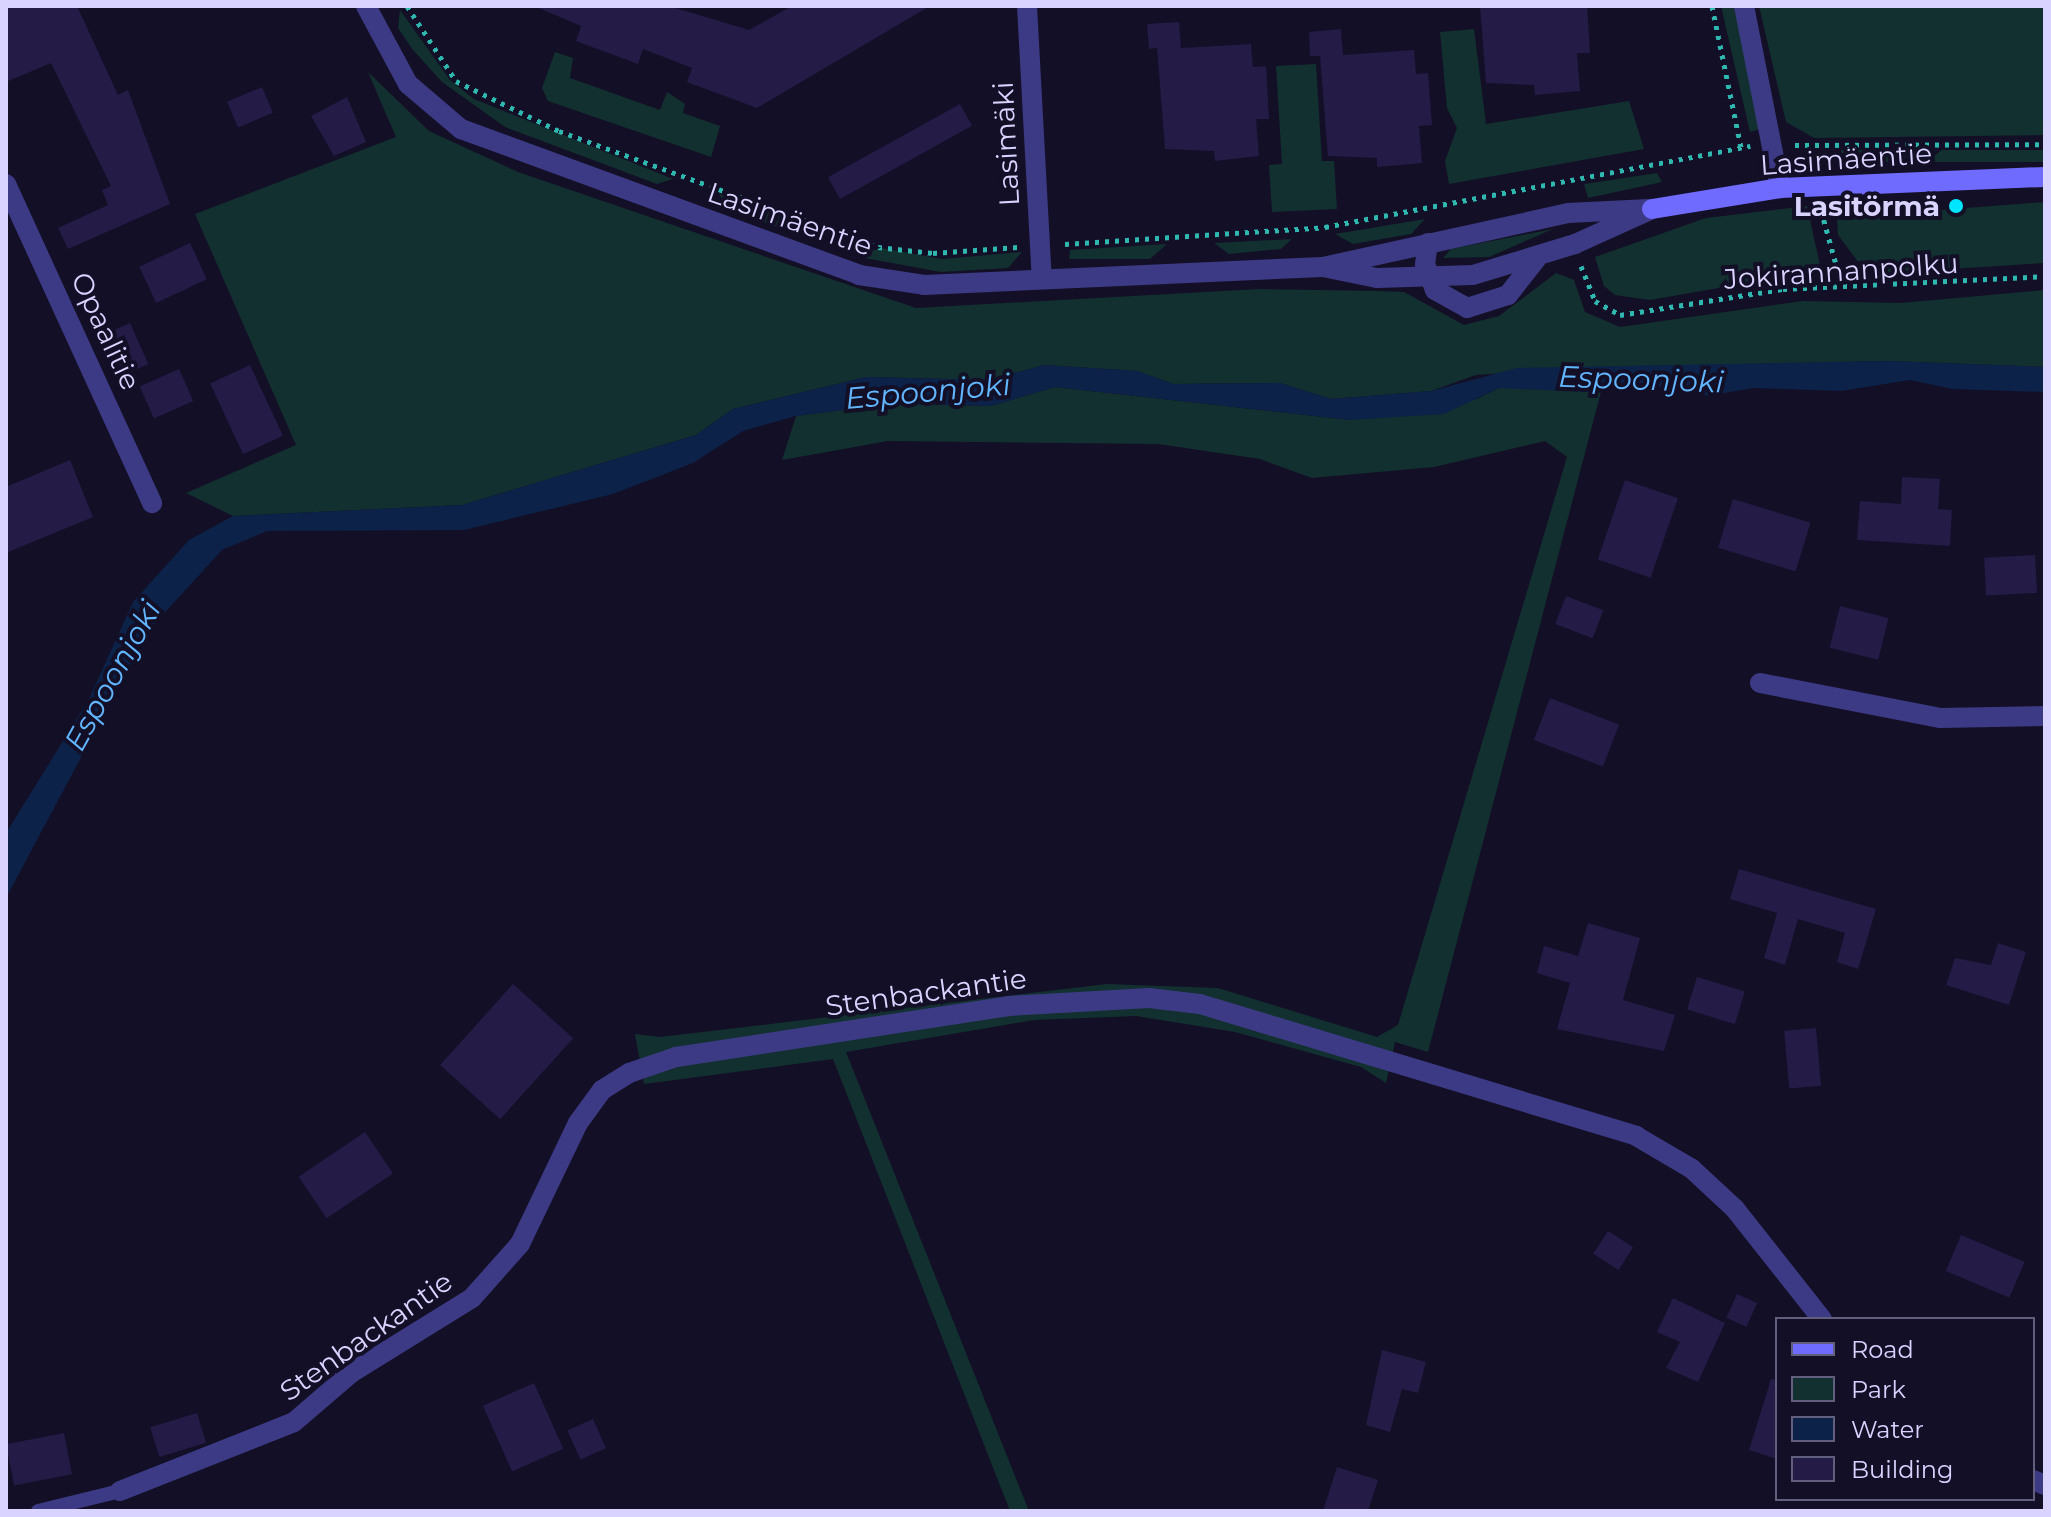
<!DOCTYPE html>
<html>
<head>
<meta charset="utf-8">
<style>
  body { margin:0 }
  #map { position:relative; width:2051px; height:1517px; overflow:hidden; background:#130f26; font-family:Montserrat,sans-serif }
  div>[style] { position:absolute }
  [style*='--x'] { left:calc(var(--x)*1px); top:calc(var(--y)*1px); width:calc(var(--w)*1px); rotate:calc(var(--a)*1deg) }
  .green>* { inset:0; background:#12302f; transform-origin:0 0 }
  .water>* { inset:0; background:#0c2248 }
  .building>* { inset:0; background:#241b47; transform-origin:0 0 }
  .path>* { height:5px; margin-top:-2.5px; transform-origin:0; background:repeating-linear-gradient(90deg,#2fb8b0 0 4px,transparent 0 10px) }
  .lane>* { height:14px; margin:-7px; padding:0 7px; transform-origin:7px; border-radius:7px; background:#3d3a85 }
  .street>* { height:20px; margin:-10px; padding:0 10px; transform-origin:10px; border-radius:10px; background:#3d3a85 }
  .secondary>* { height:20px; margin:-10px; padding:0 10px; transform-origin:10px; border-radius:10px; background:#6f6bff }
  .dots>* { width:22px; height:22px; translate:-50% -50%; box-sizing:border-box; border:4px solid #130f26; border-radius:50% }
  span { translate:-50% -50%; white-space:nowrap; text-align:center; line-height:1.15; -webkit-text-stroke:8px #130f26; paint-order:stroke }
  .street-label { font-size:28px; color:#d9d4ff }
  .poi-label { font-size:28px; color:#d9d4ff; font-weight:700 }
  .right { translate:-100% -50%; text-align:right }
  .water-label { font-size:30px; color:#62b6ff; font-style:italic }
  .frame { position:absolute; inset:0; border:8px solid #d9d4ff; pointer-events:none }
  .legend { position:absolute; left:1775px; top:1317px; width:260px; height:184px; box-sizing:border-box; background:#130f26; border:2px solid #625e7d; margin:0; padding:10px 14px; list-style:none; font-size:24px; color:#d9d4ff }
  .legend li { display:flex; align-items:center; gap:16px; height:40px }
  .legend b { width:40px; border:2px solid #625e7d }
</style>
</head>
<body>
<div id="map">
  <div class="green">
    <div style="clip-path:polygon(1721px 6px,1734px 6px,1760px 129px,1750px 132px)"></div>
    <div style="clip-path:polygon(1759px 6px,2045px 6px,2045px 135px,1814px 138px,1786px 122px)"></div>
    <div style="clip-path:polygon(400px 10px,450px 80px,474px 99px,673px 179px,657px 184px,505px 127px,442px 82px,413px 50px,398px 28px)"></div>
    <div style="clip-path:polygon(1474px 29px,1486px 124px,1629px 101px,1644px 149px,1449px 184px,1445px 161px,1457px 128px,1447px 108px,1440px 32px)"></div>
    <div style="clip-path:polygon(555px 52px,573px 58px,570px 78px,660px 110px,667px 92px,685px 104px,683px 113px,720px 126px,711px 157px,548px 101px,542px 88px)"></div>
    <div style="clip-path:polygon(1316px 64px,1322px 161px,1334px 161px,1337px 209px,1272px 212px,1269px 165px,1282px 164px,1276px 66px)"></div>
    <div style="clip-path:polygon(368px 72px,429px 131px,518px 172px,916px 308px,1259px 289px,1379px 291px,1404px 292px,1464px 325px,1499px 316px,1556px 273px,1574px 280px,1585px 312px,1620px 327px,1803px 301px,1901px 303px,2045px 290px,2045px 367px,1889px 361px,1598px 367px,1476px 375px,1431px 391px,1331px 399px,1280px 383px,1173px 384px,1137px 371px,1044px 365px,989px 380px,866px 377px,733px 409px,696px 435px,462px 505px,233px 516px,186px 493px,296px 445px,195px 214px,396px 137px)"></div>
    <div style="left:2045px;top:150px;width:12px;height:204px;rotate:90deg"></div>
    <div style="clip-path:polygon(1657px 173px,1662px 182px,1588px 198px,1584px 184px)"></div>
    <div style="clip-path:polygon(719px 194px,807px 226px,789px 232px,728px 209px)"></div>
    <div style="clip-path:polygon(2045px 202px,2045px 263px,1886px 273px,1859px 263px,1838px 235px,1837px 218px)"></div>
    <div style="clip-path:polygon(1807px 206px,1821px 270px,1650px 300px,1615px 295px,1604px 286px,1595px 257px,1706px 218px)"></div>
    <div style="clip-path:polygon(1425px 219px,1411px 234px,1353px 244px,1335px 234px)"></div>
    <div style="clip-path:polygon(1553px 229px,1489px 257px,1443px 258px,1451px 249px)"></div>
    <div style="clip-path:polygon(1292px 239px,1281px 249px,1229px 254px,1214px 243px)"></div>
    <div style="clip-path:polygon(849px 242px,942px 259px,1022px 252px,1008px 268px,941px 272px,859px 257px)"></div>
    <div style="clip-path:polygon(1167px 244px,1150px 259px,1069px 259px,1070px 250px)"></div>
    <div style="clip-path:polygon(1055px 387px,1350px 420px,1477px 399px,1499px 388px,1602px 388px,1428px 1052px,1395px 1042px,1386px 1083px,1361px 1067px,1235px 1032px,1136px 1016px,1034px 1020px,846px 1052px,1029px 1511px,1010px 1511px,833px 1059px,644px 1084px,635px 1034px,660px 1037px,1107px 984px,1218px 988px,1377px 1037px,1398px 1025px,1567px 457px,1545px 441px,1434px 467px,1312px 478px,1260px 459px,1158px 444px,888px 441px,782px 460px,796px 416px,890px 404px,991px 406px)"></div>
  </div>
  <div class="water">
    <div style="clip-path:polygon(1889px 361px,2045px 367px,2045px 392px,1952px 389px,1910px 380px,1841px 391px,1753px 388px,1708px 396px,1631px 381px,1588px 392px,1499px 388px,1444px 414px,1350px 420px,1055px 387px,991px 406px,890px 404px,796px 416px,743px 431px,693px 463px,613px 494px,464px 530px,267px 531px,222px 550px,149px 630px,6px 898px,6px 833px,89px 699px,133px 602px,189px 540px,233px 516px,462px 505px,696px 435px,733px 409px,866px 377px,989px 380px,1044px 365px,1137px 371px,1173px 384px,1280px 383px,1331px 399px,1431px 391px,1517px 368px)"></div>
  </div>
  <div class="building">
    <div style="clip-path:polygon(6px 6px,77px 6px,118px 95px,128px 90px,170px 204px,68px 249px,58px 228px,108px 205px,102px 190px,111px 186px,51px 63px,6px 82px)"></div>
    <div style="clip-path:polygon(534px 6px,669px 6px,749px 30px,792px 6px,930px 6px,757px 108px,687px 82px,692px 68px,643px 49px,638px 64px,576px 41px,581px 26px)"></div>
    <div style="clip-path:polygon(1480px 6px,1587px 6px,1590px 53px,1577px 53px,1580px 91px,1535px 95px,1534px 85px,1486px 83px)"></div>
    <div style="clip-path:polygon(1179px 22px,1181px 48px,1251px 44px,1253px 67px,1266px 66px,1269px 119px,1256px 119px,1259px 156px,1215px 161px,1214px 151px,1165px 149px,1157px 48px,1149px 49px,1147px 24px)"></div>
    <div style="clip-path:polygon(1341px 29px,1343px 55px,1414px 50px,1416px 74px,1428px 73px,1432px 125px,1419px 126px,1422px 163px,1377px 167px,1377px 158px,1328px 156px,1320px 56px,1310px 56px,1309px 32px)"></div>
    <div style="left:262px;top:87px;width:28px;height:38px;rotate:67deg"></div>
    <div style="clip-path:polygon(347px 97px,366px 142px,334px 156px,311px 116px)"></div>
    <div style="left:960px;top:104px;width:25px;height:151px;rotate:61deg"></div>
    <div style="left:190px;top:243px;width:40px;height:56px;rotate:65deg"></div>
    <div style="left:130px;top:323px;width:45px;height:30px;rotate:66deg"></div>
    <div style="left:250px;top:365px;width:78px;height:44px;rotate:65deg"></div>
    <div style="left:179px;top:369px;width:35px;height:43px;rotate:66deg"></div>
    <div style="clip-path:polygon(70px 460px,93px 517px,6px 553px,6px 487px)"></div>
    <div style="clip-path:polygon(1902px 477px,1940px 479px,1938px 509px,1952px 510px,1950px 546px,1857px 540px,1860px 501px,1901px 504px)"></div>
    <div style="left:1625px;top:480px;width:56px;height:84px;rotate:19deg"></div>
    <div style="left:1733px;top:499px;width:81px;height:51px;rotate:17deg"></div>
    <div style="left:2035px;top:555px;width:38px;height:51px;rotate:87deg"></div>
    <div style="left:1566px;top:596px;width:40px;height:30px;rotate:21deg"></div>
    <div style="left:1840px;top:606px;width:50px;height:43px;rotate:14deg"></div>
    <div style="left:1550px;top:698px;width:74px;height:45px;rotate:21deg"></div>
    <div style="clip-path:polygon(1739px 869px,1876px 909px,1858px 969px,1837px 962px,1845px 933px,1798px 919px,1785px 965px,1764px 958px,1777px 913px,1730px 899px)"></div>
    <div style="clip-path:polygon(1588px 923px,1640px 938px,1623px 1000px,1675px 1015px,1664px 1051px,1557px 1029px,1570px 983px,1537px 973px,1544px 946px,1578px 956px)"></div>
    <div style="clip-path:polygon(1998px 943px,2026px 952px,2009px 1005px,1946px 985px,1955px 958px,1991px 965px)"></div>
    <div style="left:1697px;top:977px;width:50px;height:34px;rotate:17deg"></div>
    <div style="left:513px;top:984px;width:81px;height:109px;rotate:42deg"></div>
    <div style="left:1816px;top:1028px;width:58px;height:32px;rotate:85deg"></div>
    <div style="left:365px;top:1132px;width:50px;height:80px;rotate:56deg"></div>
    <div style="left:1608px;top:1231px;width:30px;height:27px;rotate:33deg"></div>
    <div style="left:1961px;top:1235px;width:69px;height:39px;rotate:23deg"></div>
    <div style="left:1737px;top:1294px;width:22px;height:26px;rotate:24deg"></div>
    <div style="clip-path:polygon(1673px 1298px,1725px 1323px,1698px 1382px,1666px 1368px,1680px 1342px,1657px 1332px)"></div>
    <div style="clip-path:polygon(1382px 1350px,1426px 1362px,1418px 1393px,1402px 1389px,1390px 1432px,1366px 1425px)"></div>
    <div style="clip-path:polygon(1771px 1379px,1777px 1380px,1777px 1459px,1749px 1450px)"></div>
    <div style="left:534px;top:1383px;width:72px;height:56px;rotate:66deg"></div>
    <div style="left:197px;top:1413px;width:31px;height:49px;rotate:73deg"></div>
    <div style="left:593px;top:1419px;width:32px;height:28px;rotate:66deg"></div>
    <div style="left:64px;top:1433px;width:42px;height:59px;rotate:79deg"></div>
    <div style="clip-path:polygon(1337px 1467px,1378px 1480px,1368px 1511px,1323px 1511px)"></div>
  </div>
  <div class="path">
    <div style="--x:407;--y:6;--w:90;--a:56.8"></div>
    <div style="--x:456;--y:81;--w:114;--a:25.9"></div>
    <div style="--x:559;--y:131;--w:339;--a:20"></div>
    <div style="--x:878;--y:247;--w:55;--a:6.2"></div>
    <div style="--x:933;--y:253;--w:86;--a:-4"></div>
    <div style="--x:1712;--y:6;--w:144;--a:78.4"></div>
    <div style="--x:1795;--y:145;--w:250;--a:-0.2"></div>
    <div style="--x:1821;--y:210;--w:79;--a:74.6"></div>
    <div style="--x:1065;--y:244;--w:261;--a:-3.7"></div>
    <div style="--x:1325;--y:227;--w:433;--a:-10.8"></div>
    <div style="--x:1581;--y:266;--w:38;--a:68"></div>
    <div style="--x:1595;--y:301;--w:29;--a:29"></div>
    <div style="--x:1620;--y:315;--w:165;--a:-9.1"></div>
    <div style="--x:1783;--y:289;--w:262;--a:-2.8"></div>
  </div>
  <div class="lane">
    <div style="--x:38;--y:1511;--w:84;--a:-13.7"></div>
  </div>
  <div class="street">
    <div style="--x:366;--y:6;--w:89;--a:61.7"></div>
    <div style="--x:408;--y:84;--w:70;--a:40.3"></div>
    <div style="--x:461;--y:129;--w:424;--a:20.1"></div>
    <div style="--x:859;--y:275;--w:66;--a:8.7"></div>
    <div style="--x:924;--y:285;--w:399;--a:-2.6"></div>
    <div style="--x:1323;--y:267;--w:55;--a:11.5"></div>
    <div style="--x:1377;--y:278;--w:96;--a:-1.8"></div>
    <div style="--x:1473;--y:275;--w:107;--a:-16.9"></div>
    <div style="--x:1575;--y:244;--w:85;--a:-24.4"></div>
    <div style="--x:1027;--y:6;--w:273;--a:86.9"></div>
    <div style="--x:1744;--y:6;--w:186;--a:78.8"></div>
    <div style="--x:6;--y:184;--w:351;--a:65.4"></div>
    <div style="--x:1428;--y:243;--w:21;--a:98"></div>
    <div style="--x:1425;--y:264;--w:28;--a:69"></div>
    <div style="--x:1435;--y:290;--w:37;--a:29"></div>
    <div style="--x:1467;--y:308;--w:43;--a:-17.6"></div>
    <div style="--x:1508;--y:295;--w:47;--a:-51.9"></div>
    <div style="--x:1323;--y:267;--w:251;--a:-12.4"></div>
    <div style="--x:1568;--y:213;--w:81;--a:-2.8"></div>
    <div style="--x:1760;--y:683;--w:183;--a:11"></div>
    <div style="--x:1940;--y:718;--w:105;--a:-1.1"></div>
    <div style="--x:2033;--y:1480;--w:13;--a:23"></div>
    <div style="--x:120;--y:1491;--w:187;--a:-21.6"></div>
    <div style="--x:294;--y:1422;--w:75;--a:-40.7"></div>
    <div style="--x:351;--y:1373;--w:142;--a:-31.8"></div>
    <div style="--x:472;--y:1298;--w:72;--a:-48.4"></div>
    <div style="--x:520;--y:1244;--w:134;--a:-64.4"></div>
    <div style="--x:578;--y:1123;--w:41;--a:-54"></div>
    <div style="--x:602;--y:1090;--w:32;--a:-32"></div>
    <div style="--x:629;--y:1073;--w:50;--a:-18.8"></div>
    <div style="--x:676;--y:1057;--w:337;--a:-8.7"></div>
    <div style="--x:1009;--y:1006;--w:140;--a:-3.3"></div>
    <div style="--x:1149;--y:998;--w:51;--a:6.7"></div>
    <div style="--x:1200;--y:1004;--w:456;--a:16.8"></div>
    <div style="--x:1636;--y:1136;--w:65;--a:30.5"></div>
    <div style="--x:1692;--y:1169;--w:59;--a:42.9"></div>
    <div style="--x:1735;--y:1209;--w:140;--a:51.7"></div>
  </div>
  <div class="secondary">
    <div style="--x:1652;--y:209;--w:130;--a:-9.3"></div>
    <div style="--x:1780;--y:188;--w:265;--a:-2.4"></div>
  </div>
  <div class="dots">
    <div style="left:1956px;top:206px;background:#00e5ff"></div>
  </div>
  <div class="street-label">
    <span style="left:1006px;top:144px;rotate:-93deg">Lasimäki</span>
    <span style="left:1846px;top:159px;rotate:-4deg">Lasimäentie</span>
    <span style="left:790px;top:219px;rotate:19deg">Lasimäentie</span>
    <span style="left:1841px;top:271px;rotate:-4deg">Jokirannanpolku</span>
    <span style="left:106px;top:331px;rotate:65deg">Opaalitie</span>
    <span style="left:926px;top:992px;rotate:-8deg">Stenbackantie</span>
    <span style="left:366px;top:1336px;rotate:-35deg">Stenbackantie</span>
  </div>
  <div class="poi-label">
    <span class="right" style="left:1940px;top:206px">Lasitörmä</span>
  </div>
  <div class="water-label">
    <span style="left:1641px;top:380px;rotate:2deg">Espoonjoki</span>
    <span style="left:928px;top:392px;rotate:-5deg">Espoonjoki</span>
    <span style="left:113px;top:676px;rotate:-61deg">Espoonjoki</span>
  </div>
  <div class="frame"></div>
  <ul class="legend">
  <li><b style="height:10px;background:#6f6bff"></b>Road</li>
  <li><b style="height:22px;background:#12302f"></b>Park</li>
  <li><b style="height:22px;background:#0c2248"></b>Water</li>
  <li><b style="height:22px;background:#241b47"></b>Building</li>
  </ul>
</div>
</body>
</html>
